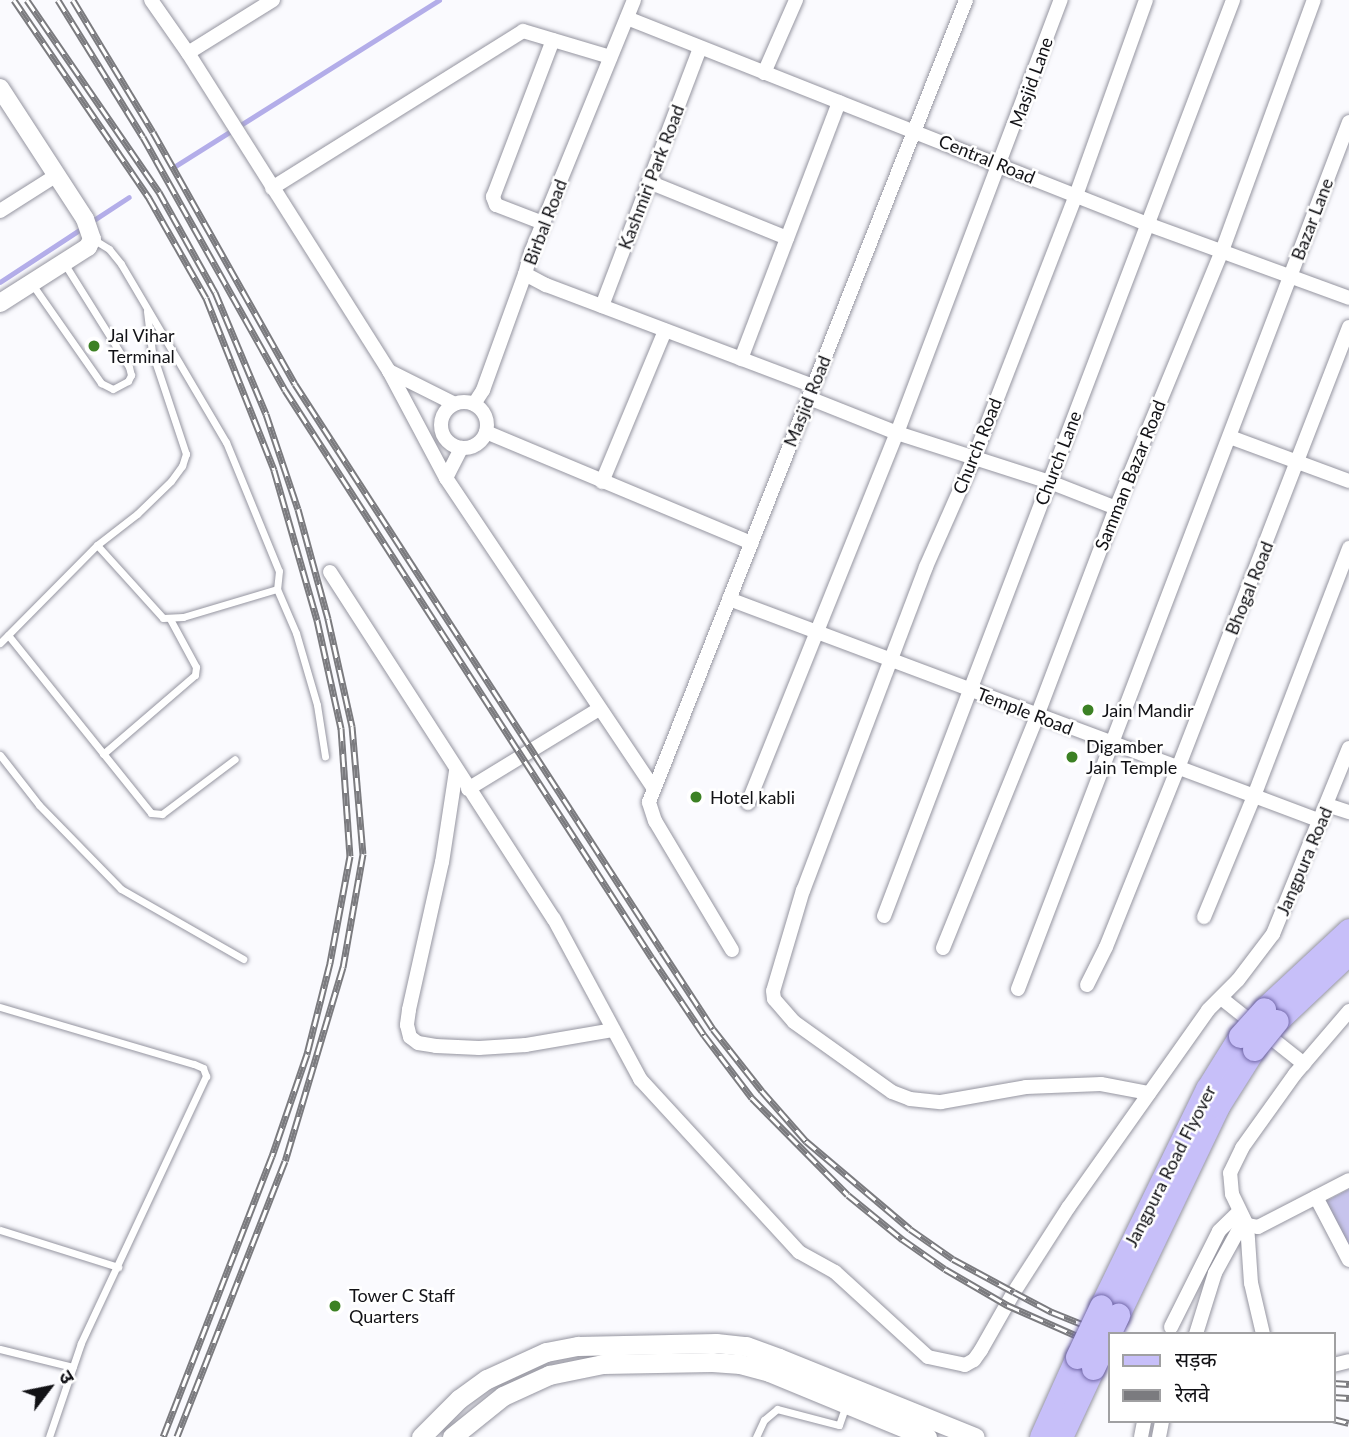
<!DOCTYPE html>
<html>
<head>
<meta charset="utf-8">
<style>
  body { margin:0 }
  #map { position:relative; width:1349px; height:1437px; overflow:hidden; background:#fafafe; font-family:Lato,"Noto Sans Devanagari",sans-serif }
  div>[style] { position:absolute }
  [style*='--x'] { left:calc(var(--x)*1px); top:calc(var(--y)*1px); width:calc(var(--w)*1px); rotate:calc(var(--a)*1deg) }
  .green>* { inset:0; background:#c7c4ed }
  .stream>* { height:4.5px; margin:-2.25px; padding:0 2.25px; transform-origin:2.25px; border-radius:2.25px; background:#b3ade9 }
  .roads { filter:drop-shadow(0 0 2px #9595a0) drop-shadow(0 0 2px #9595a0) }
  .service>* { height:7px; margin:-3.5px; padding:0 3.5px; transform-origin:3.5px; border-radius:3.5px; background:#fff }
  .minor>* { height:14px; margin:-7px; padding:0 7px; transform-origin:7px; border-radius:7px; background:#fff }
  .minor>.ring { margin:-7px; padding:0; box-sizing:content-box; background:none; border:14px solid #fff; border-radius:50% }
  .tertiary>* { height:18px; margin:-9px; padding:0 9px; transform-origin:9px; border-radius:9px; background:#fff }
  .secondary>* { height:19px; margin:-9.5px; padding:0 9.5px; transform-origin:9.5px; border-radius:9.5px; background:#fff }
  .primary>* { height:23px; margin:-11.5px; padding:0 11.5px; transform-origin:11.5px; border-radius:11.5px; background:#c7bff9 }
  .rail>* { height:7px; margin-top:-3.5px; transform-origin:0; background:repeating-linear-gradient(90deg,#fff 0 13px,#7b7b7f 0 26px); box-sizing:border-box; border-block:2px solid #7b7b7f }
  .bridges { filter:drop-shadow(0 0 2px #7066a7) drop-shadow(0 0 2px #7066a7) }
  .primary-bridge>* { height:23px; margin:-11.5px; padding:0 11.5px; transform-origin:11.5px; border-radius:11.5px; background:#c7bff9 }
  .dots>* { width:19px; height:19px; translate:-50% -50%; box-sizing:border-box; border:4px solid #fff; border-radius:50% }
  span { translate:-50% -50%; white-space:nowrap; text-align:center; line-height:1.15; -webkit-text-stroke:5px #fff; paint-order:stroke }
  .street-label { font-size:18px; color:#121216 }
  .poi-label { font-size:18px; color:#121216 }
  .left { translate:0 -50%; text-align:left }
  .legend { position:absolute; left:1108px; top:1332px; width:228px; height:91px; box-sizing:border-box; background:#fff; border:2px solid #a0a0a2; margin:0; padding:9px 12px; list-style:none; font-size:21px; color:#121216 }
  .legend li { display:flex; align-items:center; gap:14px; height:35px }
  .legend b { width:35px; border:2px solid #a0a0a2 }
  .north { position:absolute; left:14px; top:1353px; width:70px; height:70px; -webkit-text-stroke:5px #fff; paint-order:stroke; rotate:58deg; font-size:19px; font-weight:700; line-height:28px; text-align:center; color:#121216 }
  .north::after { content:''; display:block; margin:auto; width:24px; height:32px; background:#121216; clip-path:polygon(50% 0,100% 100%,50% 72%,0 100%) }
</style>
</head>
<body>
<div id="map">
  <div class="green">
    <div style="clip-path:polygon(1349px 1189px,1349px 1248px,1326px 1201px)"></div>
  </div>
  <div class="stream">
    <div style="--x:174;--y:167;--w:313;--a:-32.2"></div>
    <div style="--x:91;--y:222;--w:45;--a:-33.3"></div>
    <div style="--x:0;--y:282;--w:100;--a:-33.2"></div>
  </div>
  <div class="roads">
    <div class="service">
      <div style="--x:93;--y:239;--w:19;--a:32"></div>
      <div style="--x:109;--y:249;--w:19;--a:51"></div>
      <div style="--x:121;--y:264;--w:207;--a:59.5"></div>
      <div style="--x:226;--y:442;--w:139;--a:67.7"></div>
      <div style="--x:279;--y:571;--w:18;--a:96"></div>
      <div style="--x:277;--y:589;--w:48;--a:66.6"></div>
      <div style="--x:296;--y:633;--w:75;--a:73.7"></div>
      <div style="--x:317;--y:705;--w:52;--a:81.1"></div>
      <div style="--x:32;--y:284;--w:121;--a:55.1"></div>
      <div style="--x:101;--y:383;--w:13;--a:27"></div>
      <div style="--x:113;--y:389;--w:17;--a:-28"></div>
      <div style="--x:128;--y:381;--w:7;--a:-63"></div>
      <div style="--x:131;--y:375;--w:8;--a:-104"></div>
      <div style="--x:129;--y:367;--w:123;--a:-122"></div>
      <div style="--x:97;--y:545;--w:98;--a:47.9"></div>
      <div style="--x:163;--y:618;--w:20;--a:-3"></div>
      <div style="--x:183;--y:617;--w:98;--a:-16.6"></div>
      <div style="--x:8;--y:635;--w:228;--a:51.2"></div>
      <div style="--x:151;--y:813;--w:11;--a:5"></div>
      <div style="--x:162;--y:814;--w:91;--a:-37"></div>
      <div style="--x:0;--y:643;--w:138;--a:-45.3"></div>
      <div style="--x:97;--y:545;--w:51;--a:-37.8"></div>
      <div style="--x:137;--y:514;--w:47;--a:-44.1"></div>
      <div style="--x:171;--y:481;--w:19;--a:-54"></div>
      <div style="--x:182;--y:466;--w:13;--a:-72"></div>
      <div style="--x:186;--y:454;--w:108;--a:-108.4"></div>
      <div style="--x:152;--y:352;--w:41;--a:-97"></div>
      <div style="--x:103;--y:754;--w:121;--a:-40.7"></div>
      <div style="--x:195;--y:675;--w:8;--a:-83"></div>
      <div style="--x:196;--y:667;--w:55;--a:-118.4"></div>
      <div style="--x:0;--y:755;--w:63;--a:52"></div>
      <div style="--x:39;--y:805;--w:117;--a:45.7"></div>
      <div style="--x:121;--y:889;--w:141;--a:29.8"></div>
      <div style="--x:0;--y:1007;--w:202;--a:16.4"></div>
      <div style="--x:194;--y:1064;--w:10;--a:24"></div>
      <div style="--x:203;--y:1068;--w:9;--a:69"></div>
      <div style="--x:206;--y:1076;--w:295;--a:115.1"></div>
      <div style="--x:81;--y:1343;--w:99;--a:108.8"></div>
      <div style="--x:0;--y:1230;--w:124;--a:17.4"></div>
      <div style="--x:0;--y:1349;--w:75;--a:13.9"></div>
      <div style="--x:756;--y:1437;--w:19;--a:-65"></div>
      <div style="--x:764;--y:1420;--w:17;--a:-40"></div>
      <div style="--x:777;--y:1409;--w:64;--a:14.5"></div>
      <div style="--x:839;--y:1425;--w:21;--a:-71"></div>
    </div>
    <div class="minor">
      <div style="--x:151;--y:0;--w:65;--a:55.1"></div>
      <div style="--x:273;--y:0;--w:100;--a:148.1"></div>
      <div style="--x:188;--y:53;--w:376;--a:57.7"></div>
      <div style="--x:389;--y:371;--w:121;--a:62"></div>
      <div style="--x:446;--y:478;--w:374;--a:56.2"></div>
      <div style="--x:634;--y:0;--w:272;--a:112.2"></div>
      <div style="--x:531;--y:252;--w:23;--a:105"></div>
      <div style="--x:525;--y:274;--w:24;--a:28"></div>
      <div style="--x:546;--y:285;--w:285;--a:20.7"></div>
      <div style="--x:1146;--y:0;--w:207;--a:109.7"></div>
      <div style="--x:1076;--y:195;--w:282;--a:111.2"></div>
      <div style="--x:974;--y:458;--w:119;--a:113.8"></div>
      <div style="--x:926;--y:567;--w:346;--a:110.8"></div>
      <div style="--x:803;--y:890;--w:105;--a:106.5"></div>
      <div style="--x:773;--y:991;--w:8;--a:83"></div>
      <div style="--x:774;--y:999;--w:30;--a:49"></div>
      <div style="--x:794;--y:1022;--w:120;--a:35.5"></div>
      <div style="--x:892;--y:1092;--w:19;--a:21"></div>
      <div style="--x:910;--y:1099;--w:31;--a:6"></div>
      <div style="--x:941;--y:1102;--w:86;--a:-10"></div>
      <div style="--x:1026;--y:1087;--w:75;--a:-2.3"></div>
      <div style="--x:1101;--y:1084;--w:49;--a:10.6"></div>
      <div style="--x:627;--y:18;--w:559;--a:21.61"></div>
      <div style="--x:1147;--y:224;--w:215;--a:20.1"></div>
      <div style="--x:764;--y:73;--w:80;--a:-66.3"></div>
      <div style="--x:649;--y:182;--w:149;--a:22.1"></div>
      <div style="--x:272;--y:188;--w:296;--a:-32"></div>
      <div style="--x:523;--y:31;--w:91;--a:16.6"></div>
      <div style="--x:0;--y:211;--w:67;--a:-32.3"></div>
      <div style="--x:543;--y:223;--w:50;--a:-159"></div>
      <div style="--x:496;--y:205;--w:9;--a:-111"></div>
      <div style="--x:493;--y:197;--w:168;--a:-69.1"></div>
      <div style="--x:602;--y:306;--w:276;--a:-69.2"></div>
      <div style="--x:741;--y:359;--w:275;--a:-69.1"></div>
      <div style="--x:389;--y:371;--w:72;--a:26.6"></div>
      <div style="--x:809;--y:398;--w:95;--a:21.7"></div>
      <div style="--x:897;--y:433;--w:161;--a:17.8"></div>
      <div style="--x:1050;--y:482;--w:71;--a:21.5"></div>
      <div class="ring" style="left:441px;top:402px;width:32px;height:32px"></div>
      <div style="--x:474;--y:404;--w:17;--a:-57"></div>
      <div style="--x:483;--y:390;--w:123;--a:-70.1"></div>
      <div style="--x:486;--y:432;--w:288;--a:22.7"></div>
      <div style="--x:1230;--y:437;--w:127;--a:20.3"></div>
      <div style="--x:446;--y:478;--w:34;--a:-63"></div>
      <div style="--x:602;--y:482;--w:164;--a:-67.4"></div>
      <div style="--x:330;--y:572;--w:413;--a:57.2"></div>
      <div style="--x:554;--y:919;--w:182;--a:61.7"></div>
      <div style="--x:640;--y:1079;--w:235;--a:47.4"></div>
      <div style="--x:799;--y:1252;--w:41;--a:29.1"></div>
      <div style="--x:835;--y:1272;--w:126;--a:42.4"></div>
      <div style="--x:928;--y:1357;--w:38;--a:12"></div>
      <div style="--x:965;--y:1365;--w:10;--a:-29"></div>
      <div style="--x:974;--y:1360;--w:12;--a:-55"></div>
      <div style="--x:981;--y:1350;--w:67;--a:-60.4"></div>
      <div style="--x:1014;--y:1292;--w:100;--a:-57.3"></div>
      <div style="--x:1068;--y:1208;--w:242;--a:-54.7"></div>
      <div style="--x:1208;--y:1010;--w:42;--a:-45"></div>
      <div style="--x:1238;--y:980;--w:58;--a:-52.7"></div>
      <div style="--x:1273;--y:934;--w:201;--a:-67.8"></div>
      <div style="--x:729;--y:599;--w:632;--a:20.56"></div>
      <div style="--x:456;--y:771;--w:92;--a:98.7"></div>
      <div style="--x:442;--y:862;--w:152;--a:102.6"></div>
      <div style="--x:409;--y:1010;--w:15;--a:98"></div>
      <div style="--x:407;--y:1025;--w:12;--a:76"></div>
      <div style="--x:410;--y:1037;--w:10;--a:37"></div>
      <div style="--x:418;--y:1043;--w:18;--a:9"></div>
      <div style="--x:436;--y:1046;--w:43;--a:2.7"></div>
      <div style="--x:479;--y:1048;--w:47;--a:-3.7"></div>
      <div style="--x:526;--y:1045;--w:88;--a:-9.8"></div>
      <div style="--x:468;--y:789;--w:153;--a:-31.4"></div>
      <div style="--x:748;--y:803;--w:399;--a:-68.1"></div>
      <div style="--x:897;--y:433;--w:463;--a:-69.3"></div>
      <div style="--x:1327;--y:805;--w:23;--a:18"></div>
      <div style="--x:884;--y:916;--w:980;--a:-69.14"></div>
      <div style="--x:1204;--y:917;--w:131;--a:-67.5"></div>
      <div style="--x:1254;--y:796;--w:266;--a:-69"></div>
      <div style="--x:943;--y:948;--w:250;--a:-67.9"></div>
      <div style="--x:1037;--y:716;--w:222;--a:-69.2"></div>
      <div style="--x:1116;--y:508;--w:278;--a:-67.6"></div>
      <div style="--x:1222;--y:251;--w:267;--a:-69.9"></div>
      <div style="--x:732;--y:950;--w:150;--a:-120.8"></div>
      <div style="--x:655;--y:821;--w:20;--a:-108"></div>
      <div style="--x:649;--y:802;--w:862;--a:-68.43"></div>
      <div style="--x:1087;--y:985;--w:42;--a:-63.4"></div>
      <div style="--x:1106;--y:947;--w:193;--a:-68.1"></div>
      <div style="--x:1178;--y:768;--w:473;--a:-68.8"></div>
      <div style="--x:1018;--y:989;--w:928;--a:-69.1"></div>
      <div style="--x:1221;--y:998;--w:106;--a:38.5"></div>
      <div style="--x:1316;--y:1197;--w:71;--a:62.4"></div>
      <div style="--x:1247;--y:1225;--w:11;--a:10"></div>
      <div style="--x:1258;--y:1227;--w:102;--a:-27.3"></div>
      <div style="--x:1171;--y:1327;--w:107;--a:-63.4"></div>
      <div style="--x:1219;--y:1231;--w:28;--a:-44"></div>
      <div style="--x:1196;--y:1334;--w:64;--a:-72.7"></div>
      <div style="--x:1215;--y:1273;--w:60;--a:-61.3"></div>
      <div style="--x:1263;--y:1334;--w:52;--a:-103.2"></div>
      <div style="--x:1251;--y:1283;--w:58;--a:-93.9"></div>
      <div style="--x:1247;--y:1225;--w:34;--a:-116"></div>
      <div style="--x:1232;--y:1194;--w:21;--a:-95"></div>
      <div style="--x:1230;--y:1173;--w:28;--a:-64"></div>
      <div style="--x:1242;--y:1148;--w:91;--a:-54.4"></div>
      <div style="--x:1295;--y:1074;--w:83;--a:-49.4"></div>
      <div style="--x:1333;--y:1365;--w:16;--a:-14"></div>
      <div style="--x:1141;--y:1437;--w:16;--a:-79"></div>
      <div style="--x:1159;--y:1437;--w:16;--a:-79"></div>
    </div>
    <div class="tertiary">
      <div style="--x:0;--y:88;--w:156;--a:57"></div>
      <div style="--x:85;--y:219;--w:21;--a:71"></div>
      <div style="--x:92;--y:239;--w:9;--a:117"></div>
      <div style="--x:88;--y:247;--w:104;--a:147.5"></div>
    </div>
    <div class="secondary">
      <div style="--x:421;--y:1437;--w:54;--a:-45"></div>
      <div style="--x:459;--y:1399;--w:34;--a:-36"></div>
      <div style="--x:487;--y:1379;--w:65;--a:-24.6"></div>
      <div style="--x:546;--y:1352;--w:33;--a:-11"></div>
      <div style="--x:578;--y:1346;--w:138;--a:-1.2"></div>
      <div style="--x:716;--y:1343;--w:30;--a:6"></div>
      <div style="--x:746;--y:1346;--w:35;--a:20"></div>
      <div style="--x:779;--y:1358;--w:211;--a:22"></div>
      <div style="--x:452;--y:1437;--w:65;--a:-38.8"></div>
      <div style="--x:503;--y:1396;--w:51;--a:-24.5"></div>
      <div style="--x:549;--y:1375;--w:55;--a:-11.5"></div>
      <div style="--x:603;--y:1364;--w:109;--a:-1.1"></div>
      <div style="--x:712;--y:1362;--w:28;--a:4"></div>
      <div style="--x:740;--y:1364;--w:30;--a:15"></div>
      <div style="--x:769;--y:1372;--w:171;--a:22.4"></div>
    </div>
    <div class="primary">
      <div style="--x:1264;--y:1009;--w:116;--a:-42.9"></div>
      <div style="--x:1277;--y:1021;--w:99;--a:-43.4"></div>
      <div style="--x:1101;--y:1306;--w:242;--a:-64"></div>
      <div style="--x:1207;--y:1089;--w:62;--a:-58.1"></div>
      <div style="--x:1118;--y:1315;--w:232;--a:-64.4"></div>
      <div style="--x:1218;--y:1106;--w:67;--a:-57.7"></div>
      <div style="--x:1041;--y:1437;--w:88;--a:-65.8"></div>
      <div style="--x:1061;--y:1437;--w:76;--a:-65.1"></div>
    </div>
  </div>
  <div class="rail">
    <div style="--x:14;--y:0;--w:240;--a:55.7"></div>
    <div style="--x:149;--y:198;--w:115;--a:60.3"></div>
    <div style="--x:206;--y:298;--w:185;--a:68.4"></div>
    <div style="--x:274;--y:470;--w:156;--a:74"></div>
    <div style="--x:317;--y:620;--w:111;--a:77.5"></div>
    <div style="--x:341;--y:728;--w:128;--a:86"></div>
    <div style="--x:350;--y:856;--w:109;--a:100.6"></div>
    <div style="--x:330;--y:963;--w:94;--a:104.2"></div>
    <div style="--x:307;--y:1054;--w:108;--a:108.9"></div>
    <div style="--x:272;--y:1156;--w:301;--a:111.2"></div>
    <div style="--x:27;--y:0;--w:233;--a:55.5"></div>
    <div style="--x:159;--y:192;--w:115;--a:60.8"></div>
    <div style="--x:215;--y:292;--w:132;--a:67.3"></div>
    <div style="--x:266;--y:414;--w:100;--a:71.4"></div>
    <div style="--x:298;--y:509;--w:114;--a:74.7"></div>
    <div style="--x:328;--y:619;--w:110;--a:77.4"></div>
    <div style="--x:352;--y:726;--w:128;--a:85.1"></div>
    <div style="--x:363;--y:854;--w:115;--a:100"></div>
    <div style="--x:343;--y:967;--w:202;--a:106.6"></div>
    <div style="--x:285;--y:1161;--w:296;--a:111.4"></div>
    <div style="--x:58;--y:0;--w:161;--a:58.2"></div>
    <div style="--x:143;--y:137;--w:290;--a:60.7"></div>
    <div style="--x:285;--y:390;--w:676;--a:57.13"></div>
    <div style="--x:652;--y:958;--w:93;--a:56"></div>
    <div style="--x:704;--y:1035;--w:79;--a:52.7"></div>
    <div style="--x:752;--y:1098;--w:136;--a:45.3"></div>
    <div style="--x:848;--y:1195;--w:70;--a:39.2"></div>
    <div style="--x:902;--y:1239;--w:52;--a:34.9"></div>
    <div style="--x:945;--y:1269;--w:72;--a:30.1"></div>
    <div style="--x:1007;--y:1305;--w:111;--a:23.8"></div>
    <div style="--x:73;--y:0;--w:154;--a:58.8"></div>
    <div style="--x:153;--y:132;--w:289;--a:60.6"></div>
    <div style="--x:295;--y:384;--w:675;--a:57.09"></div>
    <div style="--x:662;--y:951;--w:93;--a:56.8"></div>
    <div style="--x:713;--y:1029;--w:79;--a:51.7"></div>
    <div style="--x:762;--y:1091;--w:67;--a:48.7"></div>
    <div style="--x:806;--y:1141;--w:136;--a:40.2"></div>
    <div style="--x:910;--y:1229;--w:52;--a:34.9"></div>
    <div style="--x:953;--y:1259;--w:69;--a:28.4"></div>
    <div style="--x:1014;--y:1292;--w:43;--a:27.8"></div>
    <div style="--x:1052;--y:1312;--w:61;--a:22"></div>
    <div style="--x:1333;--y:1383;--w:16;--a:4"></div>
    <div style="--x:1333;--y:1397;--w:16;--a:4"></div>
    <div style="--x:1333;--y:1419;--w:16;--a:14"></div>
  </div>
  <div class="bridges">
    <div class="primary-bridge">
      <div style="--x:1240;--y:1036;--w:36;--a:-48"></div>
      <div style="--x:1254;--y:1049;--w:36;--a:-51"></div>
      <div style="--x:1077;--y:1357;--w:56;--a:-64.8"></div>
      <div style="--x:1093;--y:1368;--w:59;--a:-64.7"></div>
    </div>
  </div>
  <div class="dots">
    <div style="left:94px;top:346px;background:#3c8124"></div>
    <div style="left:1088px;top:710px;background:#3c8124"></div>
    <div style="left:1072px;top:757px;background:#3c8124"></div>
    <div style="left:696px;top:797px;background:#3c8124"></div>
    <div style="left:335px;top:1306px;background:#3c8124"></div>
  </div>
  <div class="street-label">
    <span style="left:1031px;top:82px;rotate:-70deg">Masjid Lane</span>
    <span style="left:987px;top:159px;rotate:22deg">Central Road</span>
    <span style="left:651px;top:177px;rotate:-69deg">Kashmiri Park Road</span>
    <span style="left:1312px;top:219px;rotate:-69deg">Bazar Lane</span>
    <span style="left:545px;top:222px;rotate:-69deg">Birbal Road</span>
    <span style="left:807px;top:401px;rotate:-68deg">Masjid Road</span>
    <span style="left:977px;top:446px;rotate:-68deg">Church Road</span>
    <span style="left:1058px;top:458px;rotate:-69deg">Church Lane</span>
    <span style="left:1130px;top:475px;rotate:-68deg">Samman Bazar Road</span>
    <span style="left:1249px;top:588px;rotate:-68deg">Bhogal Road</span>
    <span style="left:1025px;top:711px;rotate:21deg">Temple Road</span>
    <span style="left:1304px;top:861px;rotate:-67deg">Jangpura Road</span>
    <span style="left:1170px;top:1166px;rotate:-63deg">Jangpura Road Flyover</span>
  </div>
  <div class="poi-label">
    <span class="left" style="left:108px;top:346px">Jal Vihar<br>Terminal</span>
    <span class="left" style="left:1102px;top:710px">Jain Mandir</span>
    <span class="left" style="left:1086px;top:757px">Digamber<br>Jain Temple</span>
    <span class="left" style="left:710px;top:797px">Hotel kabli</span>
    <span class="left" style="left:349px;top:1306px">Tower C Staff<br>Quarters</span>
  </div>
  <ul class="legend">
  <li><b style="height:9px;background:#c7bff9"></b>सड़क</li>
  <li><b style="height:9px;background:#7b7b7f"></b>रेलवे</li>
  </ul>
  <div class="north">उ</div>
</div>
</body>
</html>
